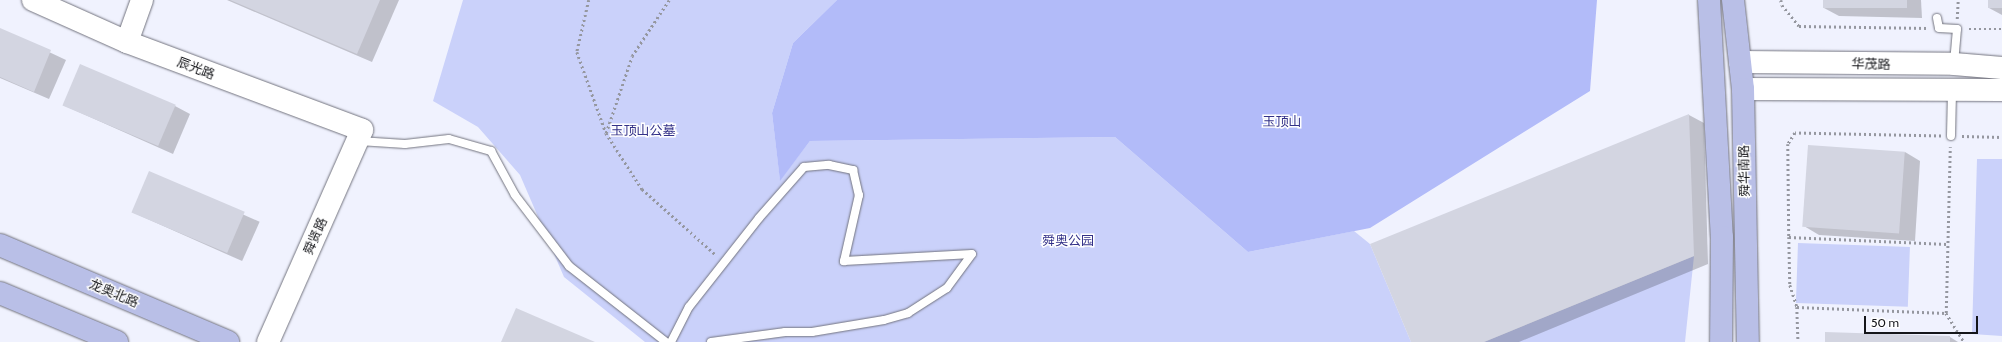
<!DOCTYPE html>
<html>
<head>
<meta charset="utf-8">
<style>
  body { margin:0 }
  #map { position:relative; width:2002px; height:342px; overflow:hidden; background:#f0f2fe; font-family:Cabin,"Noto Sans SC",sans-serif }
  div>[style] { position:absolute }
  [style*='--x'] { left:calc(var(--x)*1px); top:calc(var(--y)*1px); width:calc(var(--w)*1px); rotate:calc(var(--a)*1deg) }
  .green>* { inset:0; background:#cad1fa; transform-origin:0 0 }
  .forest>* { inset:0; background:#b2bbf9 }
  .shadow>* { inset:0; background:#0003; transform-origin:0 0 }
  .building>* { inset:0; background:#d3d5e1; transform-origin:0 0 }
  .path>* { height:2.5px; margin-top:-1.25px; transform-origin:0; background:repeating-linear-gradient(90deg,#95979f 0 2px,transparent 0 5px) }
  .roads { filter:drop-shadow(0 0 1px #72737e) drop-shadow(0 0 1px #72737e) }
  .lane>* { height:8px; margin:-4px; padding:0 4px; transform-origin:4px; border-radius:4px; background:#fff }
  .secondary>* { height:22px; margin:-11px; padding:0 11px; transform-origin:11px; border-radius:11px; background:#fff }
  .primary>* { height:22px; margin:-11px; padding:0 11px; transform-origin:11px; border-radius:11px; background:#b9bfe7 }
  span { translate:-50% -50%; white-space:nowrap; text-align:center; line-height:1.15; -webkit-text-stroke:3px #fff; paint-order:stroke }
  .street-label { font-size:13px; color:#15161a }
  .park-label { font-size:13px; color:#333188 }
  .scale { position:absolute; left:1864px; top:316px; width:114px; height:18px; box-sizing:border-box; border:2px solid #15161a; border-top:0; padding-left:5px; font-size:12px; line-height:14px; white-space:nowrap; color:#15161a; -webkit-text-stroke:3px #fff; paint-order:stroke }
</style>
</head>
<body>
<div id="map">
  <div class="green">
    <div style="clip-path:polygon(463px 0,837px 0,793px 43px,772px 113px,780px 180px,810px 141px,1115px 137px,1248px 252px,1354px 231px,1370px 244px,1411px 342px,645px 342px,564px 277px,520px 175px,478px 127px,433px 101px)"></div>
    <div style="clip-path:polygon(1977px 159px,2002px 159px,2002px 336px,1972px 334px)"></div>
    <div style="left:1798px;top:243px;width:112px;height:60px;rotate:2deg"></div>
    <div style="clip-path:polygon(1694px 256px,1685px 342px,1484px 342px)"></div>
  </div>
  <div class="forest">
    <div style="clip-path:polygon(837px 0,1597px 0,1590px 91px,1370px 228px,1248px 252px,1115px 137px,810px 141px,780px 181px,772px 113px,793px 43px)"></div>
  </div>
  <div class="shadow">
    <div style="clip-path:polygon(227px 0,399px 0,372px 62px)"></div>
    <div style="clip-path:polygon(1824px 0,1921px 0,1922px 18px,1839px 16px,1824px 8px)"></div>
    <div style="clip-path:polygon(1989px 0,2002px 0,2002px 15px,1989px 8px)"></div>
    <div style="clip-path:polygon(0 29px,66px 60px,49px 99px,0 78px)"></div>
    <div style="clip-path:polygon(63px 105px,175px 106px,190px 114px,173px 154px)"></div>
    <div style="clip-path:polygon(1689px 115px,1704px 123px,1708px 264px,1519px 342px,1412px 342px)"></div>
    <div style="clip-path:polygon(1905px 152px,1920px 161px,1915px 241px,1819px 235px,1804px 226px)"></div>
    <div style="left:150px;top:173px;width:120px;height:43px;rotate:24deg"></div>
    <div style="clip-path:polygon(1950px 337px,1958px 342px,1826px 342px)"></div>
  </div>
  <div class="building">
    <div style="clip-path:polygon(230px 0,380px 0,357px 54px)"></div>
    <div style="left:1823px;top:0;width:84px;height:8px"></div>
    <div style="left:1988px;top:0;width:14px;height:8px"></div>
    <div style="clip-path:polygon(0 28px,51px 50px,34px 92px,0 77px)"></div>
    <div style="left:80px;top:64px;width:104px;height:45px;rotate:23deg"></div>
    <div style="clip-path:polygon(1689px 114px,1694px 256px,1484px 342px,1411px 342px,1370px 244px)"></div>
    <div style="left:1808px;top:145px;width:97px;height:82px;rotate:4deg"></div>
    <div style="left:149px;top:171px;width:104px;height:45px;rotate:23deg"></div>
    <div style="clip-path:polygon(516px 308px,595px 342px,501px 342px)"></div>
    <div style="clip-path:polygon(1825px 332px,1950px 336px,1950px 342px,1825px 342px)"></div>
  </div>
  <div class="path">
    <div style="--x:589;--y:0;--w:53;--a:103"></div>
    <div style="--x:577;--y:52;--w:86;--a:70.3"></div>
    <div style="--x:606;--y:133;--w:67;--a:57.3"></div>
    <div style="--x:642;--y:189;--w:99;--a:41.7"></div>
    <div style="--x:1781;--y:0;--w:5;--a:79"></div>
    <div style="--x:1782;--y:5;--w:27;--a:51"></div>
    <div style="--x:1799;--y:26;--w:129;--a:0.9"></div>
    <div style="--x:1957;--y:19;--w:19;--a:-87"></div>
    <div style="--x:1969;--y:29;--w:33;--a:0"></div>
    <div style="--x:606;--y:133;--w:81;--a:-71.3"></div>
    <div style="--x:632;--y:56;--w:67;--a:-56.5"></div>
    <div style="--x:1941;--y:136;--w:146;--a:-178.8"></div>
    <div style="--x:1795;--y:133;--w:13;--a:122"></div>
    <div style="--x:1788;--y:144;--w:93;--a:89.4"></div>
    <div style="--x:1789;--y:237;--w:48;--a:88.8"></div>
    <div style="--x:1790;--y:285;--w:23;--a:72"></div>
    <div style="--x:1797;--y:307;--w:149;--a:2.3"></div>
    <div style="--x:1946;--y:313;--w:166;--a:-88.6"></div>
    <div style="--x:1962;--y:136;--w:40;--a:1.4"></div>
    <div style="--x:1789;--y:237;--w:158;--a:2.5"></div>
    <div style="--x:1797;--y:307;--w:35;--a:88"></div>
    <div style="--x:1946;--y:313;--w:34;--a:58"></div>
  </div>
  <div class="roads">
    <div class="lane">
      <div style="--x:1937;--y:18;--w:10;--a:79"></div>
      <div style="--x:1939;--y:28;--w:18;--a:3"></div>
      <div style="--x:1957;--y:29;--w:34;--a:95"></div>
      <div style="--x:1951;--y:136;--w:45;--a:-88.7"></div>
      <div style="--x:359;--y:141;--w:46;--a:3.7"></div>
      <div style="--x:405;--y:144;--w:44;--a:-6.5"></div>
      <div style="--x:449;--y:139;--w:44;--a:15.9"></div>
      <div style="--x:491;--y:151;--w:50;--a:61.4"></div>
      <div style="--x:515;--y:195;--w:89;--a:52.7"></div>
      <div style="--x:569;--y:266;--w:123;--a:38.1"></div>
      <div style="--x:671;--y:342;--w:39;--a:-63"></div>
      <div style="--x:689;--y:307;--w:113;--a:-51.8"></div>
      <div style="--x:759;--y:218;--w:68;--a:-48.6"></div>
      <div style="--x:804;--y:167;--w:25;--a:-5"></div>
      <div style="--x:829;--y:165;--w:25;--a:12"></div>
      <div style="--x:853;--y:170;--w:26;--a:77"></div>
      <div style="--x:859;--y:195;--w:68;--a:102.8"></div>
      <div style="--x:844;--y:261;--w:128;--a:-3.1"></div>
      <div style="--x:711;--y:342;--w:75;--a:-7.7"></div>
      <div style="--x:785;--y:332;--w:27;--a:0"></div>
      <div style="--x:812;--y:332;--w:73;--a:-9.5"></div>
      <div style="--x:884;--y:320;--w:25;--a:-16"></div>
      <div style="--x:908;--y:313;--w:46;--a:-32.7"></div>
      <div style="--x:947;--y:288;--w:42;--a:-53.7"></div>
    </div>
    <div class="secondary">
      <div style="--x:33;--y:0;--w:103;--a:24.1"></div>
      <div style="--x:127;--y:42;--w:251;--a:20.5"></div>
      <div style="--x:362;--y:130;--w:232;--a:113.9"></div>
      <div style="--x:127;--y:42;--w:45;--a:-70.3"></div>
      <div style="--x:1740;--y:62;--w:214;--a:0.5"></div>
      <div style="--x:1954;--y:64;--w:48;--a:4.8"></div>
      <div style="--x:1743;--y:89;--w:259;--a:0.2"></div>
    </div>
    <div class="primary">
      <div style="--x:1709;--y:0;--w:237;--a:86.9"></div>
      <div style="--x:1722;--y:237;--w:105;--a:90.5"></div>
      <div style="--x:1733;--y:0;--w:90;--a:83.6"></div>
      <div style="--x:1743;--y:89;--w:253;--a:88.9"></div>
      <div style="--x:0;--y:245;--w:248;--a:23"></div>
      <div style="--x:0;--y:293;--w:127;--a:22.7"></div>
    </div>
  </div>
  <div class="street-label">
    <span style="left:1871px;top:64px;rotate:1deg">华茂路</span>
    <span style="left:196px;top:68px;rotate:21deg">辰光路</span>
    <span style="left:1744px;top:171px;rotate:-91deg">舜华南路</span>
    <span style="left:315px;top:236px;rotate:-66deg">舜贤路</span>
    <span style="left:114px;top:293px;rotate:23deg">龙奥北路</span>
  </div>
  <div class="park-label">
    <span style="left:1282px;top:121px">玉顶山</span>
    <span style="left:643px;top:130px">玉顶山公墓</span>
    <span style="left:1068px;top:240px">舜奥公园</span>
  </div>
  <div class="scale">50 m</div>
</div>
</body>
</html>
